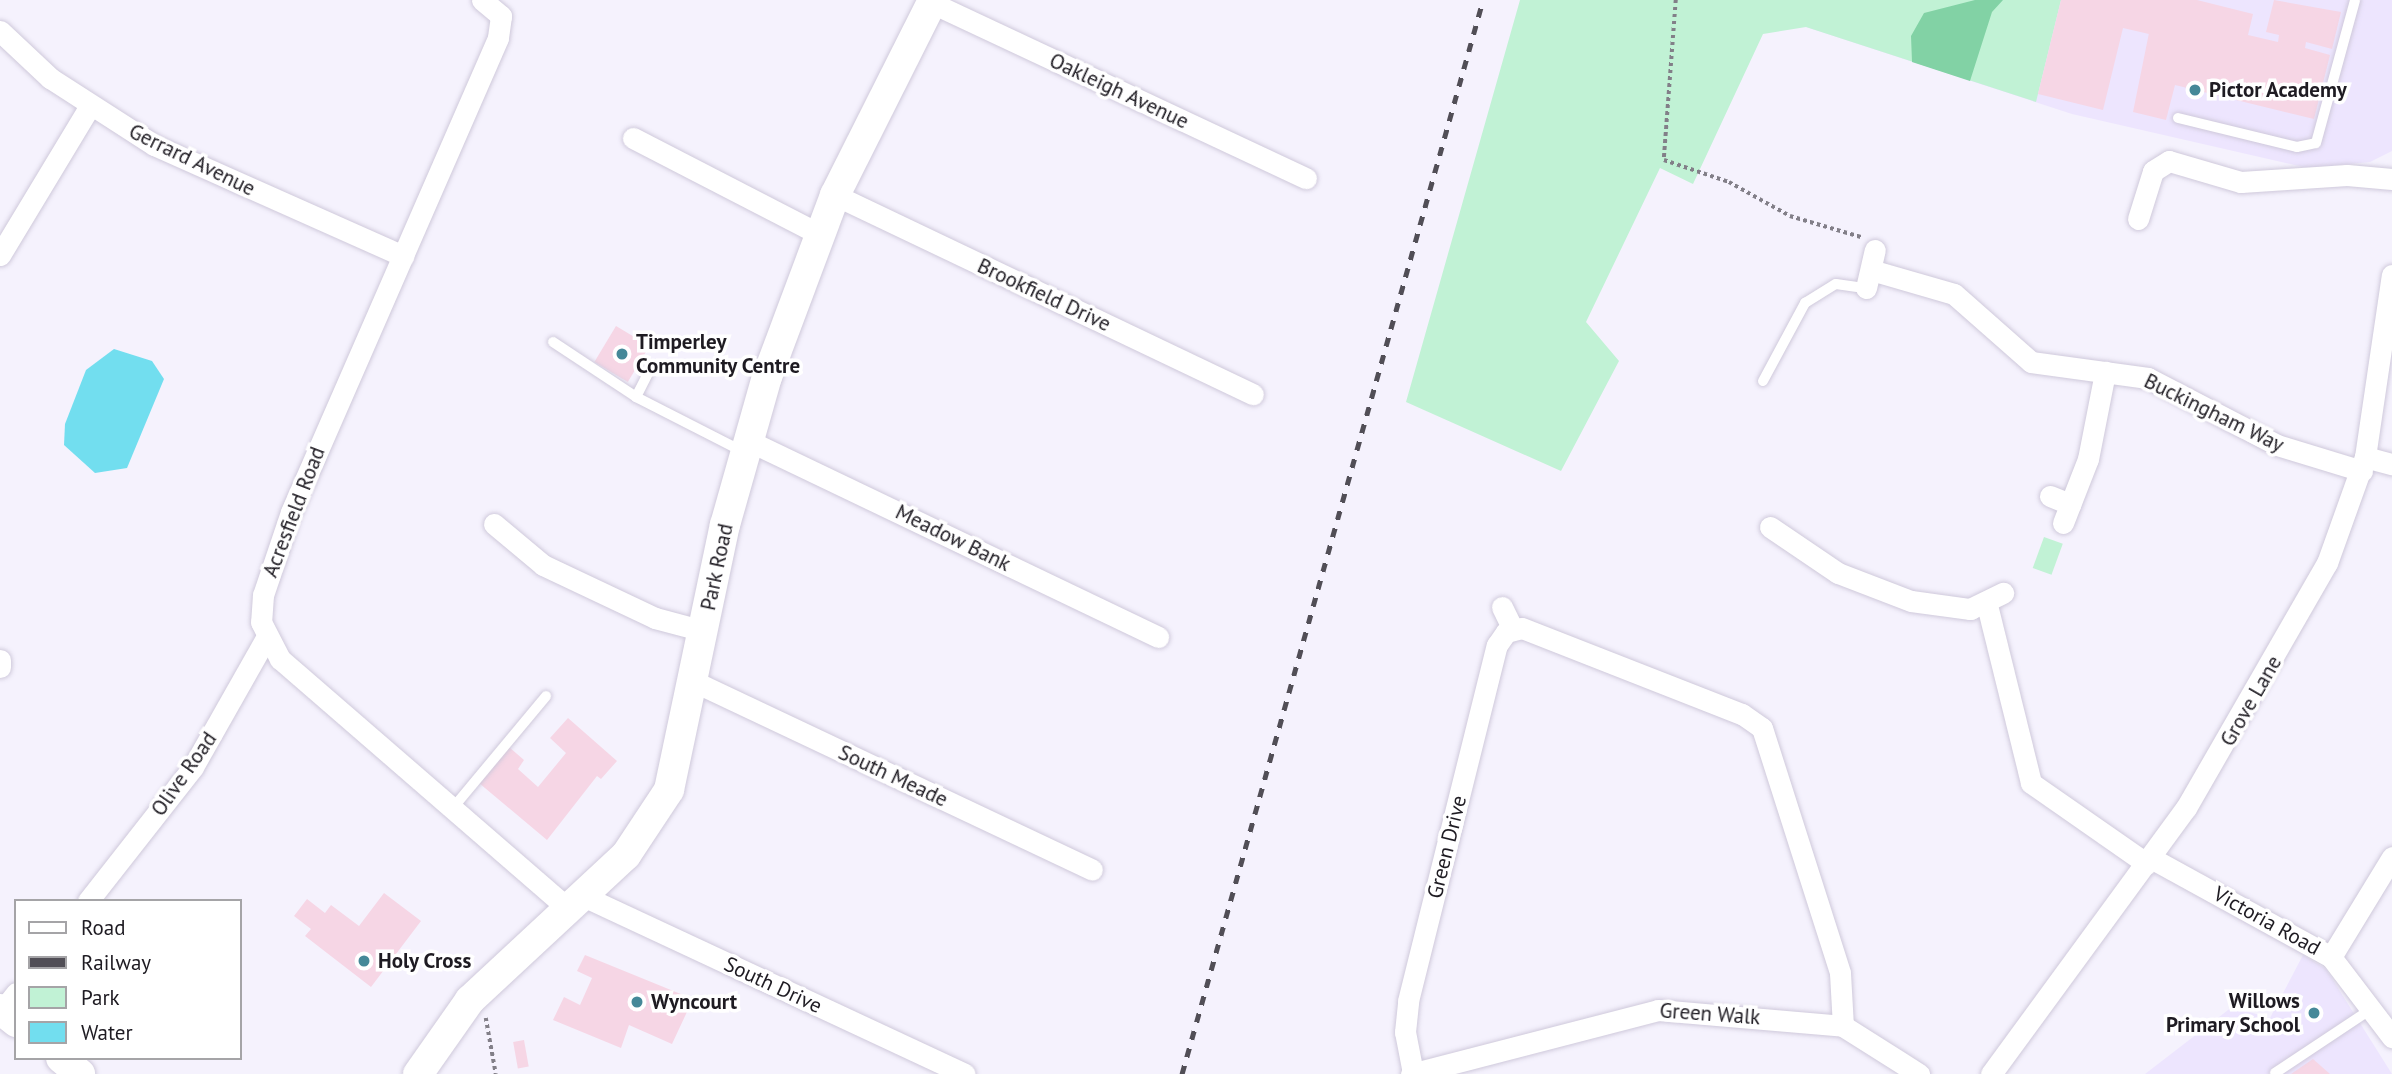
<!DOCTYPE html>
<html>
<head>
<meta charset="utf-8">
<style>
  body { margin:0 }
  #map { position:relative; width:2392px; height:1074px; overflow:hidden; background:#f5f2fd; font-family:"PT Sans",sans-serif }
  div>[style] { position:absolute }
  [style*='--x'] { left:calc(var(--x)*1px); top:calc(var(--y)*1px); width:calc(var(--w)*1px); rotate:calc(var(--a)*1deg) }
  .built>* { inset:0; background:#ede5fe }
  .green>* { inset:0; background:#c1f2d5; transform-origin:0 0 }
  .forest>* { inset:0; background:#82d2a5 }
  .water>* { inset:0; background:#72deef }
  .building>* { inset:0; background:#f6d6e5; transform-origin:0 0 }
  .path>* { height:3.5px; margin-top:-1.75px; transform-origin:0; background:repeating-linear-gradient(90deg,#827f88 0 3.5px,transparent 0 7px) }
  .roads { filter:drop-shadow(0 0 2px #cfc9db) drop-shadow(0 0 2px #cfc9db) }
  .lane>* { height:10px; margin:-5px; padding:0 5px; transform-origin:5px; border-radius:5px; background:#fff }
  .street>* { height:21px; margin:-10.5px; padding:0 10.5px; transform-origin:10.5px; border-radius:10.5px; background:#fff }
  .secondary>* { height:30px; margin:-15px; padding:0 15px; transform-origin:15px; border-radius:15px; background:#fff }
  .rail>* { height:5px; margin-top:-2.5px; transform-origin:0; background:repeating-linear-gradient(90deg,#514e56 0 9px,transparent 0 18px) }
  .dots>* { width:19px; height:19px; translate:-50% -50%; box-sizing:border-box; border:4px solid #fff; border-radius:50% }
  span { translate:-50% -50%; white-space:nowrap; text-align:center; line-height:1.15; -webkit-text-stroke:7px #fff; paint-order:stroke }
  .poi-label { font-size:21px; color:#1e1b22; font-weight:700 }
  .left { translate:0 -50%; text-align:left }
  .right { translate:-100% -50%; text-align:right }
  .street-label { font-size:21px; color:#1e1b22 }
  .legend { position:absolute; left:14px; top:899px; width:228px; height:161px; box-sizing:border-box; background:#fff; border:2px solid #a5a4a7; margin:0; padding:9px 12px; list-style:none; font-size:21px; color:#1e1b22 }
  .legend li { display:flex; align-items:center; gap:14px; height:35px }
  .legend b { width:35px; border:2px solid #a5a4a7 }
</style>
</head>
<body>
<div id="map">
  <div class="built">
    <div style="clip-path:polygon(1819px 0,2392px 0,2392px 151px,2370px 162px,2308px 168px,2072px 114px,1806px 27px)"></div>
    <div style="clip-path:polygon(2303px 955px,2326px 969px,2392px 1074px,2145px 1074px,2232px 1007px,2270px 1018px)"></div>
  </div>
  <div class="green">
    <div style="clip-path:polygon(1520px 0,2061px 0,2036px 102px,1806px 27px,1763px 34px,1693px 184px,1660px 168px,1586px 322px,1619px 361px,1561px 471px,1406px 402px)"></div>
    <div style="left:2044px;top:537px;width:20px;height:33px;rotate:20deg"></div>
  </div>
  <div class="forest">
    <div style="clip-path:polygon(1975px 0,2003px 0,1992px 12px,1970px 81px,1912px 62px,1911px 36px,1924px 13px)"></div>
  </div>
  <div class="water">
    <div style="clip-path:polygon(114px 349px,152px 361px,164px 379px,127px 468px,95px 473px,64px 445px,65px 424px,86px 370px)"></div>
  </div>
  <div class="building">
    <div style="clip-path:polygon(2061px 0,2197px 0,2253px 14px,2248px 35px,2278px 42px,2279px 35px,2266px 32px,2274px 0,2341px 12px,2332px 49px,2306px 42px,2305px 48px,2330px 55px,2314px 119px,2175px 85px,2166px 120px,2133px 112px,2150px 28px,2149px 34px,2123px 28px,2103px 110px,2038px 94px)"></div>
    <div style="left:616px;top:326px;width:39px;height:42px;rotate:31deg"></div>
    <div style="clip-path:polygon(568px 718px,617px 761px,601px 779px,597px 776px,547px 840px,479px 783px,509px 747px,524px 760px,518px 769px,538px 787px,566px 753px,550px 738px)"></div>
    <div style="clip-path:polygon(384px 893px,421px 921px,371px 987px,305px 936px,311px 929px,294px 916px,307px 899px,325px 913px,331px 905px,359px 926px)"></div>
    <div style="clip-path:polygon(585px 955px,693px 999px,672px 1044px,629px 1025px,621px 1048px,553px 1020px,564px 997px,580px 1005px,592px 978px,577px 971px)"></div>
    <div style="left:524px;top:1040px;width:27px;height:11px;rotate:80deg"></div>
    <div style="clip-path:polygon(2313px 1059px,2330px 1074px,2291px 1074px)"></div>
  </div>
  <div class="path">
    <div style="--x:1676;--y:0;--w:160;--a:94.3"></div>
    <div style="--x:1664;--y:160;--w:69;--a:18.7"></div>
    <div style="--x:1729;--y:182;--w:70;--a:29.1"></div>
    <div style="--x:1790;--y:216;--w:74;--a:16.5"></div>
    <div style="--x:486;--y:1018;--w:57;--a:79.9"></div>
  </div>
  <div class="roads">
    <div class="lane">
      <div style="--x:2178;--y:118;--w:122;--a:13.7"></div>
      <div style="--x:2297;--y:147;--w:19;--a:-12"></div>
      <div style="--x:2316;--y:143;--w:148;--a:-74.7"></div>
      <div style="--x:553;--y:342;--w:100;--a:33.5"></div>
      <div style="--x:636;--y:397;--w:121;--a:27"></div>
      <div style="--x:1763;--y:381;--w:89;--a:-61.7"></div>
      <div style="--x:1805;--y:303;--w:36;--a:-32"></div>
      <div style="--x:1836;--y:284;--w:30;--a:8"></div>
      <div style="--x:636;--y:397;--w:30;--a:-63"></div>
      <div style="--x:452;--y:809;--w:147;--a:-50.2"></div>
      <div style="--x:2275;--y:1073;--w:118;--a:-33.6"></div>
    </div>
    <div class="street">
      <div style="--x:482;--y:0;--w:25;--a:40"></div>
      <div style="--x:501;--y:16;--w:22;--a:98"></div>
      <div style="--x:498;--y:38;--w:517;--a:113.59"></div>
      <div style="--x:291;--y:512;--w:88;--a:108.6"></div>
      <div style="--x:263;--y:595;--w:27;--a:94"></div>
      <div style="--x:261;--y:622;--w:42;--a:62.8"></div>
      <div style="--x:280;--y:659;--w:382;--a:40.9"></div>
      <div style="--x:932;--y:3;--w:413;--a:25.1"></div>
      <div style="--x:0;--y:31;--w:69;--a:43.2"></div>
      <div style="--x:50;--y:78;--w:124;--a:32.8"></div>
      <div style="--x:154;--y:145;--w:273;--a:24"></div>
      <div style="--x:633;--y:138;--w:209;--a:27.3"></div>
      <div style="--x:835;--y:195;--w:463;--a:25.5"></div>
      <div style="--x:2138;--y:219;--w:50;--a:-72.6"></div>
      <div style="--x:2153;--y:171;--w:19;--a:-32"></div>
      <div style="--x:2169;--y:161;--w:75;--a:16.3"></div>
      <div style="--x:2241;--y:182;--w:106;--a:-3.8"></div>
      <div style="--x:2347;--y:175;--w:45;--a:5.1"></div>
      <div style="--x:0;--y:255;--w:174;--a:-58.9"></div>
      <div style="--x:1871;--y:270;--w:86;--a:16.1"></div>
      <div style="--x:1954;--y:294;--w:103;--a:41.4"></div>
      <div style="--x:2031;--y:362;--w:118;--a:7.8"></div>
      <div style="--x:2148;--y:378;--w:145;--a:27.4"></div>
      <div style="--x:2277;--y:445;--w:89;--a:17"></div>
      <div style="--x:1866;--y:288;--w:39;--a:-77"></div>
      <div style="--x:747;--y:440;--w:456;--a:25.6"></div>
      <div style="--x:2365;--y:457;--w:28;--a:15"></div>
      <div style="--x:2050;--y:496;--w:22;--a:22"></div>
      <div style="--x:2063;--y:523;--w:69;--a:-68.7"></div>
      <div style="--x:2088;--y:459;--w:89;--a:-78.9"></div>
      <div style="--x:494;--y:524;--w:64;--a:39.9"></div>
      <div style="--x:543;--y:565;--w:124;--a:25.3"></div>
      <div style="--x:655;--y:618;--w:51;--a:14.9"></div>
      <div style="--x:1770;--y:527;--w:82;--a:34.1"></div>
      <div style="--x:1838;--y:573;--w:78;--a:21"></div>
      <div style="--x:1911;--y:601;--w:60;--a:7.7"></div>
      <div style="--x:1970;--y:609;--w:37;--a:-26"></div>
      <div style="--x:1987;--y:605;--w:183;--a:76.1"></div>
      <div style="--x:2031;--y:783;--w:141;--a:34.9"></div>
      <div style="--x:1502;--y:607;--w:25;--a:64"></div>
      <div style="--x:0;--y:660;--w:7;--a:90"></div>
      <div style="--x:695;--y:682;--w:439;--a:25.3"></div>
      <div style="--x:2151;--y:858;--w:205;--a:28.8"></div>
      <div style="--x:2331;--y:957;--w:101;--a:52.7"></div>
      <div style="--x:583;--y:896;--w:421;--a:25"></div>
      <div style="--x:88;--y:901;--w:170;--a:-51.9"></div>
      <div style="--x:193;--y:767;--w:148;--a:-60.5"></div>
      <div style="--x:2331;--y:957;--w:117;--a:-58.6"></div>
      <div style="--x:2;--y:1011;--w:23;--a:-52"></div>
      <div style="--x:1413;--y:1073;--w:42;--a:-101"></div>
      <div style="--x:1405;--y:1032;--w:31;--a:-84"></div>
      <div style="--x:1408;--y:1001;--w:367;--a:-76"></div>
      <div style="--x:1497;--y:645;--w:16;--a:-55"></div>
      <div style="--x:1506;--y:632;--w:16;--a:-14"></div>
      <div style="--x:1522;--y:628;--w:236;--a:21.4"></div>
      <div style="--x:1742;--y:714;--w:24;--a:35"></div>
      <div style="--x:1762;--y:728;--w:257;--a:72.3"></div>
      <div style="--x:1840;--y:973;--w:53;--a:86.8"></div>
      <div style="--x:1411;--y:1074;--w:255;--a:-14.5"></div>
      <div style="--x:1658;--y:1010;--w:186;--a:4.9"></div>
      <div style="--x:1843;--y:1026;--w:90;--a:32.3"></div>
      <div style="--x:1991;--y:1074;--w:330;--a:-53.8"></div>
      <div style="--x:2186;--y:808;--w:283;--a:-60.1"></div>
      <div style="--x:2327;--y:563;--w:113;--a:-70.3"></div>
      <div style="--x:2365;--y:457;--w:184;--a:-81.6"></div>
    </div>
    <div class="secondary">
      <div style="--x:0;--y:1009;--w:21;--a:39"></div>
      <div style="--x:61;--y:1058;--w:25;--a:40"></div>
      <div style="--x:418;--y:1074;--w:90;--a:-54.9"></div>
      <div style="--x:470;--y:1000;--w:213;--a:-42.9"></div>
      <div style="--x:626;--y:855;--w:78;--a:-56.5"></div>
      <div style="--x:669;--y:790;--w:271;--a:-78.1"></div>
      <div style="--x:725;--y:525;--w:154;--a:-74.2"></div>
      <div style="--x:767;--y:377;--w:194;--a:-69.5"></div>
      <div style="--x:835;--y:195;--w:218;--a:-63.3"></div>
    </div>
  </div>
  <div class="rail">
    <div style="--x:1182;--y:1074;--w:1115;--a:-74.34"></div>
  </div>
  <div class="dots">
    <div style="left:2195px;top:90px;background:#458898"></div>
    <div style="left:622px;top:354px;background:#458898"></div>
    <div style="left:364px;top:961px;background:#458898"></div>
    <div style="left:637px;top:1002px;background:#458898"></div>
    <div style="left:2314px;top:1013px;background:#458898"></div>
  </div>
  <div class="poi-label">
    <span class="left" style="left:2209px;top:90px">Pictor Academy</span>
    <span class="left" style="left:636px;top:354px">Timperley<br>Community Centre</span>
    <span class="left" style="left:378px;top:961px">Holy Cross</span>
    <span class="right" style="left:2300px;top:1013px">Willows<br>Primary School</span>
    <span class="left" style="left:651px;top:1002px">Wyncourt</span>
  </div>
  <div class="street-label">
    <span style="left:1119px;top:91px;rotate:25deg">Oakleigh Avenue</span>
    <span style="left:192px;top:160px;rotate:26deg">Gerrard Avenue</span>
    <span style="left:1044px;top:295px;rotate:25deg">Brookfield Drive</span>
    <span style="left:2214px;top:413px;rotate:26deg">Buckingham Way</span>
    <span style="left:294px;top:512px;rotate:-69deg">Acresfield Road</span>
    <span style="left:953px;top:538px;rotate:26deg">Meadow Bank</span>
    <span style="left:717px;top:567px;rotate:-78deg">Park Road</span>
    <span style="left:2251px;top:701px;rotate:-60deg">Grove Lane</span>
    <span style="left:184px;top:774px;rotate:-55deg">Olive Road</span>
    <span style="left:893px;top:776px;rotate:25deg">South Meade</span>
    <span style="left:1447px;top:847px;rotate:-76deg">Green Drive</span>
    <span style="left:2267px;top:921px;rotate:29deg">Victoria Road</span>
    <span style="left:773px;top:985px;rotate:25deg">South Drive</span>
    <span style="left:1710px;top:1014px;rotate:4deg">Green Walk</span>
  </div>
  <ul class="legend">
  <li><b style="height:9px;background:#fff"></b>Road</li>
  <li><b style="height:9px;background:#514e56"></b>Railway</li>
  <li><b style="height:19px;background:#c1f2d5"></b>Park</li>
  <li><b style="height:19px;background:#72deef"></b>Water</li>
  </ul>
</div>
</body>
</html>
